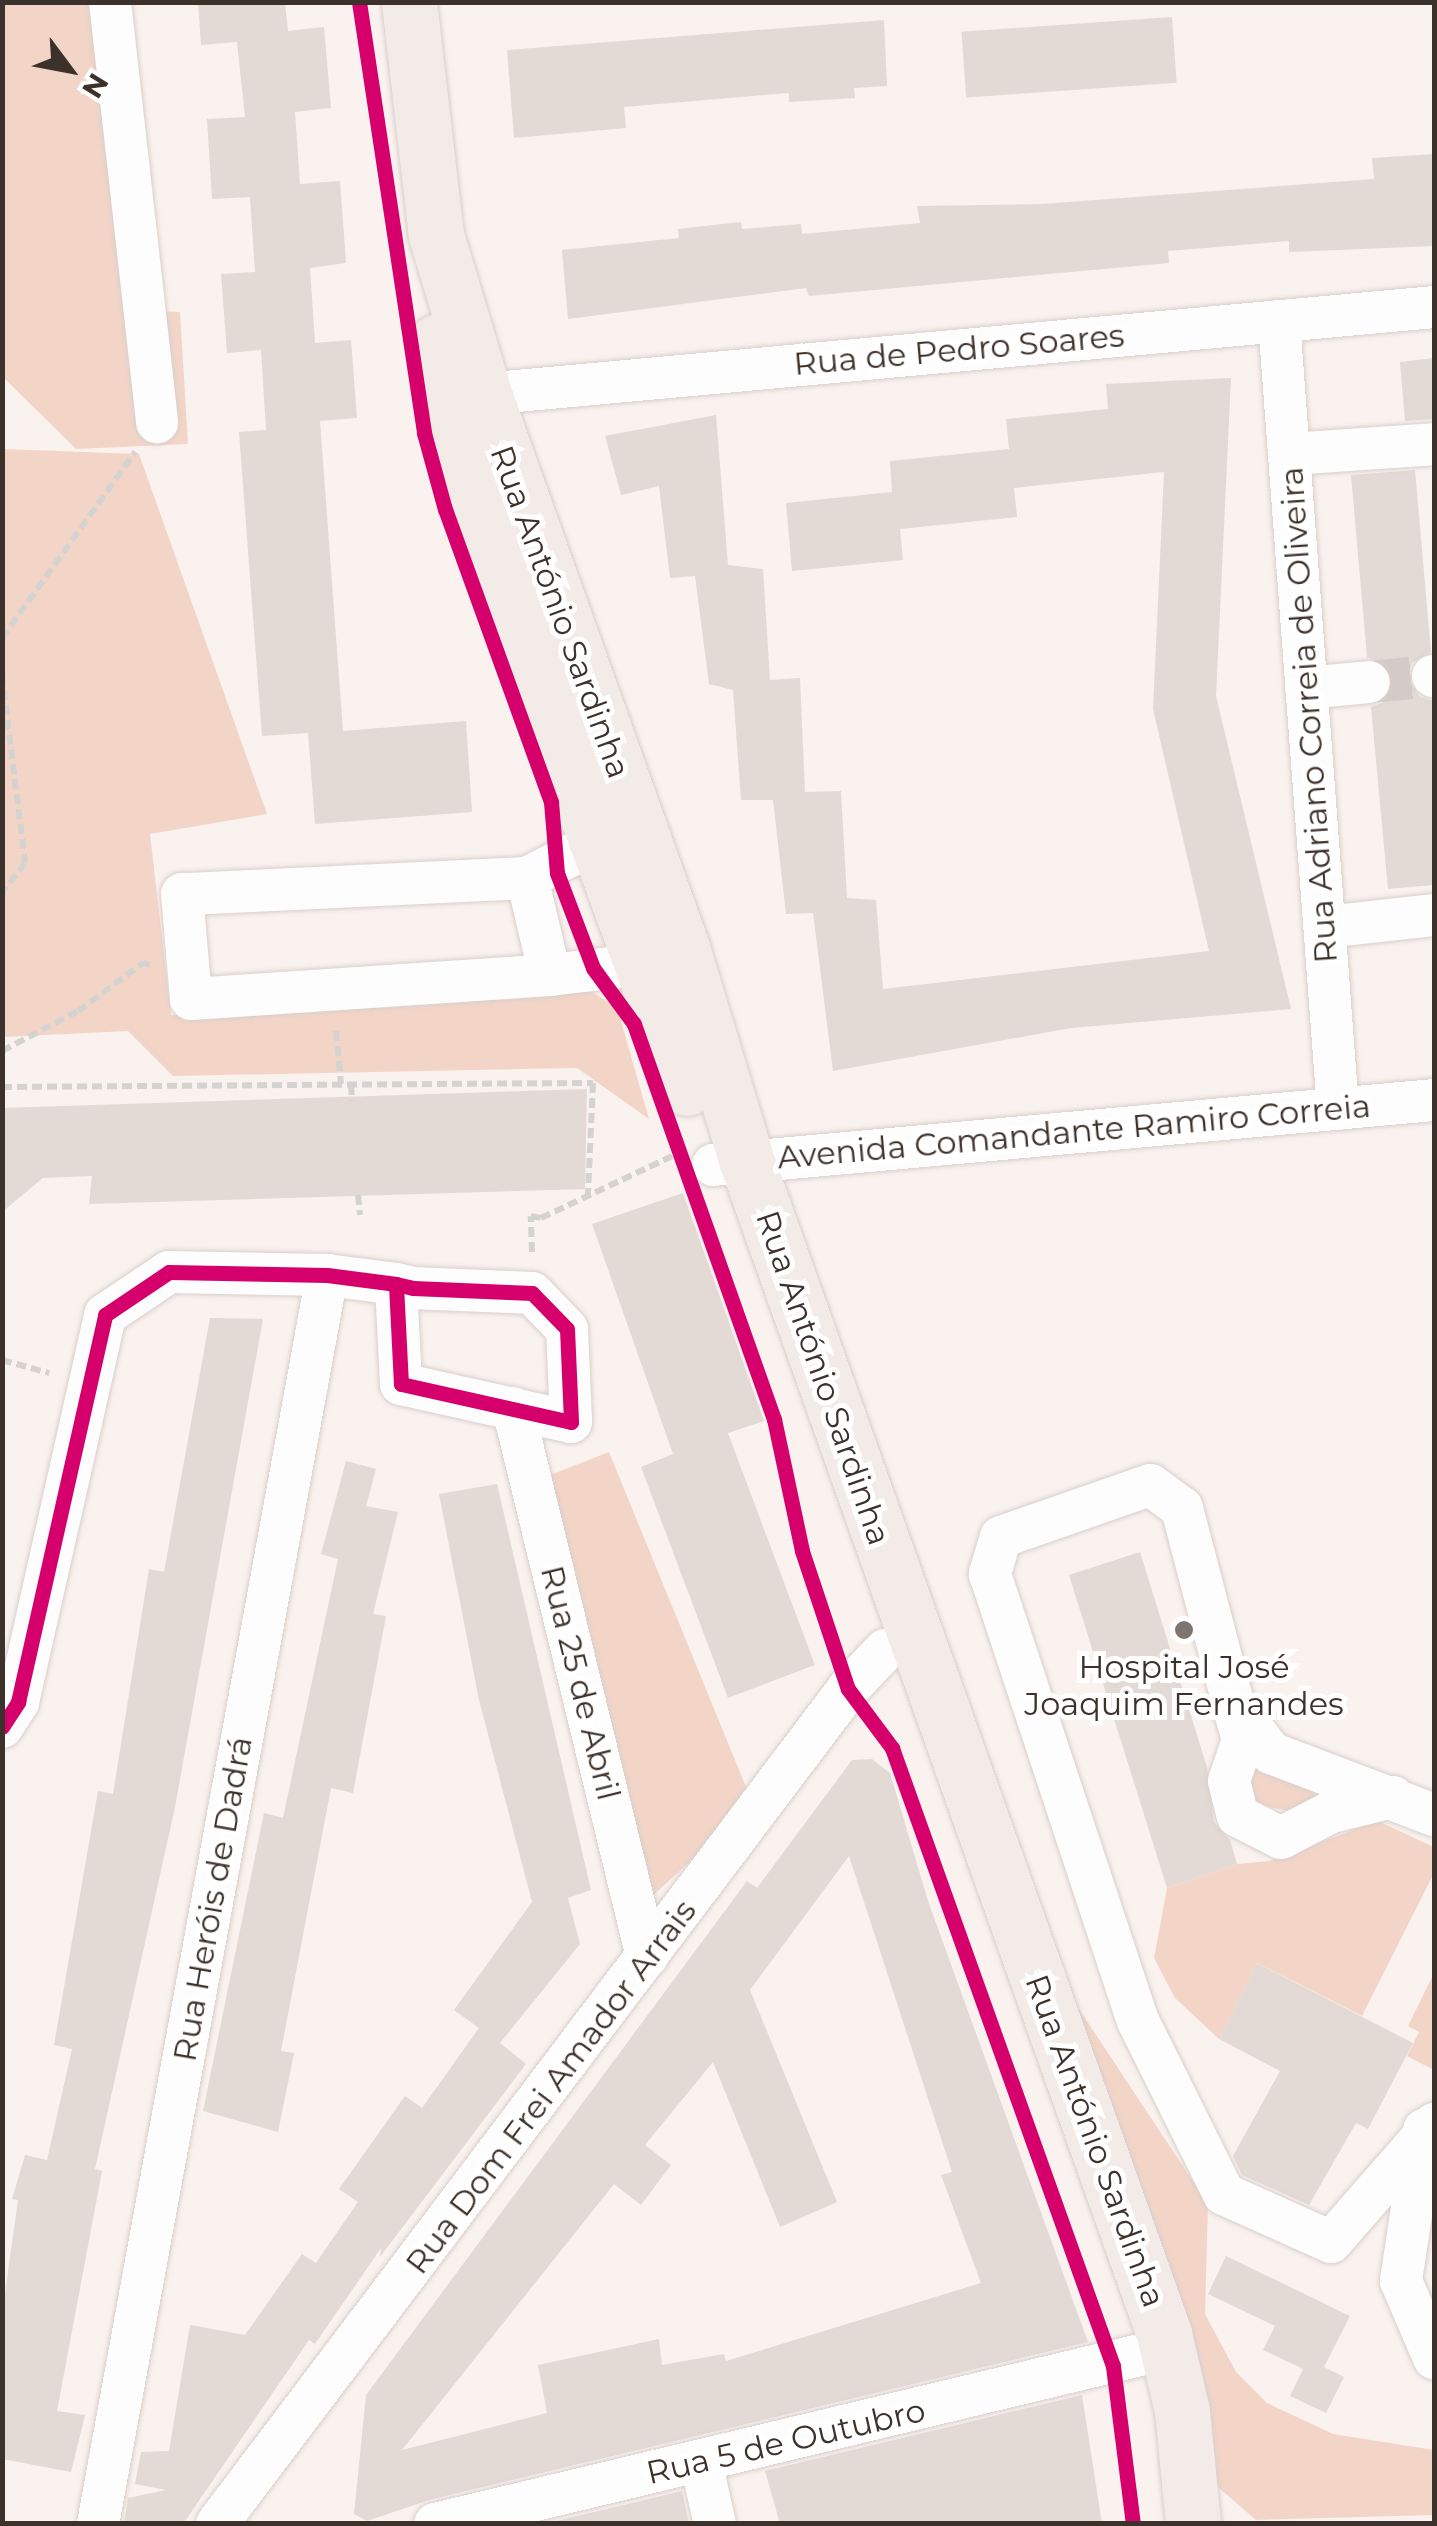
<!DOCTYPE html>
<html>
<head>
<meta charset="utf-8">
<style>
  body { margin:0 }
  #map { position:relative; width:1437px; height:2526px; overflow:hidden; background:#faf2ef; font-family:Montserrat,sans-serif }
  div>[style] { position:absolute }
  [style*='--x'] { left:calc(var(--x)*1px); top:calc(var(--y)*1px); width:calc(var(--w)*1px); rotate:calc(var(--a)*1deg) }
  .green>* { inset:0; background:#f3d5c8 }
  .building>* { inset:0; background:#e3d9d5; transform-origin:0 0 }
  .minor-tunnel>* { height:42px; margin-top:-21px; transform-origin:0; background:repeating-linear-gradient(90deg,#d4cbc8 0 42px,transparent 0 63px) }
  .path>* { height:6px; margin-top:-3px; transform-origin:0; background:repeating-linear-gradient(90deg,#d5d3d0 0 10px,transparent 0 15px) }
  .roads { filter:drop-shadow(0 0 2px #d8cfcb) drop-shadow(0 0 2px #d8cfcb) }
  .minor>* { height:42px; margin:-21px; padding:0 21px; transform-origin:21px; border-radius:21px; background:#fefdfd }
  .major>* { height:55px; margin:-27.5px; padding:0 27.5px; transform-origin:27.5px; border-radius:27.5px; background:#f2ebe8 }
  .cycleway>* { height:15px; margin:-7.5px; padding:0 7.5px; transform-origin:7.5px; border-radius:7.5px; background:#d6006c }
  .dots>* { width:28px; height:28px; translate:-50% -50%; box-sizing:border-box; border:5px solid #fff; border-radius:50% }
  span { translate:-50% -50%; white-space:nowrap; text-align:center; line-height:1.15; -webkit-text-stroke:10px #fff; paint-order:stroke }
  .street-label { font-size:32px; color:#3d312b }
  .poi-label { font-size:32px; color:#3d312b }
  .frame { position:absolute; inset:0; border:5px solid #3d312b; pointer-events:none }
  .north { position:absolute; left:20px; top:20px; width:100px; height:100px; -webkit-text-stroke:8px #fff; paint-order:stroke; rotate:122deg; font-size:28px; font-weight:700; line-height:40px; text-align:center; color:#3d312b }
  .north::after { content:''; display:block; margin:auto; width:35px; height:45px; background:#3d312b; clip-path:polygon(50% 0,100% 100%,50% 72%,0 100%) }
</style>
</head>
<body>
<div id="map">
  <div class="green">
    <div style="clip-path:polygon(2px 3px,100px 3px,126px 310px,180px 312px,188px 444px,76px 449px,3px 377px)"></div>
    <div style="clip-path:polygon(3px 449px,139px 454px,267px 814px,150px 834px,171px 1015px,582px 986px,617px 1007px,649px 1119px,577px 1068px,173px 1076px,128px 1031px,3px 1037px)"></div>
    <div style="clip-path:polygon(609px 1452px,753px 1804px,649px 1899px,545px 1477px)"></div>
    <div style="clip-path:polygon(1263px 1764px,1322px 1797px,1295px 1812px,1252px 1804px,1245px 1784px,1251px 1768px)"></div>
    <div style="clip-path:polygon(1378px 1821px,1434px 1847px,1434px 1873px,1362px 2016px,1257px 1963px,1219px 2039px,1175px 1998px,1154px 1958px,1167px 1888px,1237px 1864px,1269px 1861px)"></div>
    <div style="clip-path:polygon(1434px 1973px,1434px 2070px,1407px 2056px,1419px 2032px,1408px 2026px)"></div>
    <div style="clip-path:polygon(1065px 1988px,1208px 2204px,1205px 2314px,1236px 2372px,1267px 2403px,1333px 2434px,1434px 2450px,1434px 2515px,1256px 2520px,1212px 2482px)"></div>
  </div>
  <div class="building">
    <div style="clip-path:polygon(198px 2px,285px 2px,288px 31px,324px 27px,331px 108px,295px 112px,300px 184px,340px 181px,346px 263px,310px 268px,315px 343px,351px 340px,357px 418px,320px 421px,343px 731px,466px 721px,472px 812px,315px 824px,308px 733px,262px 736px,239px 432px,266px 430px,261px 350px,227px 353px,221px 274px,255px 272px,250px 197px,212px 199px,207px 119px,245px 117px,237px 42px,201px 45px)"></div>
    <div style="left:1172px;top:17px;width:66px;height:211px;rotate:86deg"></div>
    <div style="clip-path:polygon(884px 20px,887px 86px,854px 88px,855px 98px,789px 102px,789px 93px,624px 107px,626px 128px,514px 138px,507px 50px)"></div>
    <div style="clip-path:polygon(1434px 154px,1434px 246px,1289px 252px,1289px 241px,1168px 251px,1169px 263px,809px 296px,806px 288px,568px 319px,562px 250px,679px 238px,678px 229px,741px 222px,742px 229px,801px 224px,802px 234px,920px 223px,917px 206px,1042px 204px,1374px 179px,1372px 158px)"></div>
    <div style="clip-path:polygon(1434px 358px,1434px 419px,1405px 421px,1400px 362px)"></div>
    <div style="clip-path:polygon(1231px 378px,1216px 696px,1291px 1009px,1071px 1028px,833px 1071px,813px 913px,786px 914px,773px 800px,741px 800px,733px 690px,709px 684px,695px 576px,670px 578px,659px 486px,621px 495px,605px 436px,716px 415px,728px 565px,763px 569px,770px 680px,800px 678px,805px 792px,841px 791px,847px 898px,876px 900px,883px 989px,1209px 951px,1153px 709px,1164px 472px,1014px 488px,1017px 517px,900px 529px,903px 560px,792px 571px,786px 503px,892px 492px,890px 461px,1009px 449px,1006px 419px,1108px 409px,1106px 384px)"></div>
    <div style="clip-path:polygon(1415px 470px,1431px 652px,1412px 663px,1408px 677px,1420px 697px,1434px 701px,1434px 885px,1388px 889px,1371px 707px,1384px 702px,1394px 681px,1389px 667px,1367px 657px,1351px 475px)"></div>
    <div style="clip-path:polygon(587px 1089px,585px 1189px,89px 1204px,92px 1176px,43px 1178px,2px 1212px,2px 1108px)"></div>
    <div style="clip-path:polygon(683px 1193px,764px 1421px,728px 1433px,815px 1665px,728px 1698px,641px 1467px,673px 1454px,592px 1224px)"></div>
    <div style="clip-path:polygon(210px 1318px,263px 1319px,175px 1807px,95px 2169px,102px 2171px,57px 2411px,85px 2415px,71px 2472px,2px 2459px,2px 2314px,18px 2200px,12px 2199px,25px 2155px,47px 2160px,72px 2049px,54px 2045px,98px 1791px,113px 1794px,149px 1569px,164px 1572px)"></div>
    <div style="clip-path:polygon(346px 1461px,376px 1469px,366px 1506px,398px 1512px,373px 1614px,386px 1616px,353px 1793px,331px 1788px,281px 2051px,294px 2053px,278px 2132px,203px 2111px,264px 1813px,283px 1818px,338px 1559px,321px 1554px)"></div>
    <div style="clip-path:polygon(497px 1484px,591px 1890px,568px 1898px,580px 1944px,500px 2043px,526px 2064px,380px 2257px,381px 2248px,315px 2344px,309px 2340px,183px 2524px,124px 2524px,128px 2498px,166px 2490px,135px 2484px,141px 2452px,169px 2451px,190px 2325px,245px 2335px,302px 2254px,316px 2263px,358px 2202px,339px 2189px,405px 2096px,422px 2108px,479px 2028px,454px 2010px,532px 1902px,479px 1700px,439px 1494px)"></div>
    <div style="clip-path:polygon(1140px 1552px,1207px 1767px,1214px 1822px,1230px 1840px,1237px 1864px,1167px 1888px,1069px 1575px)"></div>
    <div style="clip-path:polygon(evenodd,872px 1759px,890px 1773px,928px 1901px,1088px 2342px,429px 2500px,367px 2521px,354px 2514px,366px 2395px,747px 1881px,757px 1888px,852px 1760px,872px 1759px,849px 1856px,952px 2172px,941px 2175px,981px 2283px,726px 2361px,724px 2354px,662px 2365px,659px 2339px,538px 2365px,547px 2413px,402px 2450px,614px 2184px,641px 2205px,671px 2165px,645px 2145px,713px 2062px,780px 2227px,837px 2202px,750px 1990px,849px 1856px)"></div>
    <div style="clip-path:polygon(1257px 1963px,1413px 2043px,1368px 2129px,1356px 2123px,1309px 2205px,1242px 2175px,1233px 2156px,1280px 2071px,1219px 2039px)"></div>
    <div style="clip-path:polygon(1226px 2256px,1350px 2316px,1324px 2367px,1344px 2377px,1326px 2413px,1290px 2396px,1303px 2369px,1263px 2350px,1275px 2326px,1208px 2294px)"></div>
    <div style="clip-path:polygon(1082px 2395px,1102px 2524px,780px 2524px,765px 2471px)"></div>
    <div style="clip-path:polygon(682px 2491px,689px 2524px,544px 2524px)"></div>
  </div>
  <div class="minor-tunnel">
    <div style="--x:1369;--y:682;--w:64;--a:-5.4"></div>
  </div>
  <div class="path">
    <div style="--x:2;--y:638;--w:229;--a:-54.4"></div>
    <div style="--x:2;--y:675;--w:189;--a:83"></div>
    <div style="--x:25;--y:863;--w:37;--a:128"></div>
    <div style="--x:336;--y:1031;--w:53;--a:84.6"></div>
    <div style="--x:2;--y:1051;--w:86;--a:-27.8"></div>
    <div style="--x:78;--y:1011;--w:81;--a:-36.4"></div>
    <div style="--x:143;--y:963;--w:7;--a:16"></div>
    <div style="--x:351;--y:1085;--w:16;--a:86"></div>
    <div style="--x:2;--y:1087;--w:591;--a:-0.39"></div>
    <div style="--x:593;--y:1083;--w:112;--a:92.6"></div>
    <div style="--x:358;--y:1195;--w:20;--a:84"></div>
    <div style="--x:532;--y:1252;--w:36;--a:-92"></div>
    <div style="--x:531;--y:1216;--w:10;--a:11"></div>
    <div style="--x:541;--y:1218;--w:147;--a:-25.3"></div>
    <div style="--x:2;--y:1360;--w:49;--a:15.5"></div>
  </div>
  <div class="roads">
    <div class="minor">
      <div style="--x:110;--y:2;--w:423;--a:83.6"></div>
      <div style="--x:1279;--y:321;--w:790;--a:85.72"></div>
      <div style="--x:472;--y:417;--w:26;--a:-62"></div>
      <div style="--x:484;--y:394;--w:954;--a:-5.23"></div>
      <div style="--x:1289;--y:454;--w:145;--a:-3.9"></div>
      <div style="--x:1433;--y:676;--w:1;--a:0"></div>
      <div style="--x:1306;--y:688;--w:63;--a:-5.4"></div>
      <div style="--x:527;--y:878;--w:79;--a:-27.2"></div>
      <div style="--x:1325;--y:927;--w:110;--a:-6.3"></div>
      <div style="--x:550;--y:975;--w:100;--a:-103.3"></div>
      <div style="--x:527;--y:878;--w:345;--a:177.3"></div>
      <div style="--x:182;--y:894;--w:105;--a:85.1"></div>
      <div style="--x:191;--y:999;--w:360;--a:-3.8"></div>
      <div style="--x:550;--y:975;--w:94;--a:-6.7"></div>
      <div style="--x:713;--y:1165;--w:724;--a:-5.15"></div>
      <div style="--x:513;--y:1408;--w:565;--a:76.28"></div>
      <div style="--x:1233;--y:1705;--w:36;--a:74"></div>
      <div style="--x:1243;--y:1740;--w:43;--a:108.9"></div>
      <div style="--x:1229;--y:1781;--w:36;--a:76"></div>
      <div style="--x:1238;--y:1816;--w:48;--a:27.1"></div>
      <div style="--x:1281;--y:1838;--w:56;--a:-27.5"></div>
      <div style="--x:1331;--y:1812;--w:64;--a:-13.6"></div>
      <div style="--x:2;--y:1727;--w:30;--a:-57"></div>
      <div style="--x:18;--y:1702;--w:397;--a:-77.3"></div>
      <div style="--x:105;--y:1315;--w:77;--a:-33.9"></div>
      <div style="--x:169;--y:1272;--w:158;--a:1.1"></div>
      <div style="--x:327;--y:1275;--w:70;--a:7.4"></div>
      <div style="--x:396;--y:1284;--w:17;--a:13"></div>
      <div style="--x:413;--y:1288;--w:119;--a:2.4"></div>
      <div style="--x:532;--y:1293;--w:50;--a:45.8"></div>
      <div style="--x:567;--y:1329;--w:93;--a:87.5"></div>
      <div style="--x:571;--y:1422;--w:174;--a:-167.4"></div>
      <div style="--x:401;--y:1384;--w:100;--a:-92.9"></div>
      <div style="--x:1434;--y:1815;--w:174;--a:-159.2"></div>
      <div style="--x:1271;--y:1753;--w:63;--a:-127.2"></div>
      <div style="--x:1233;--y:1703;--w:202;--a:-104.7"></div>
      <div style="--x:1182;--y:1508;--w:39;--a:-144"></div>
      <div style="--x:1150;--y:1485;--w:158;--a:160.8"></div>
      <div style="--x:1001;--y:1537;--w:39;--a:107"></div>
      <div style="--x:990;--y:1574;--w:471;--a:71.7"></div>
      <div style="--x:1138;--y:2021;--w:193;--a:63.6"></div>
      <div style="--x:1224;--y:2194;--w:117;--a:24.2"></div>
      <div style="--x:1331;--y:2242;--w:157;--a:-48.9"></div>
      <div style="--x:1424;--y:2130;--w:153;--a:98.7"></div>
      <div style="--x:1401;--y:2281;--w:84;--a:66.8"></div>
      <div style="--x:701;--y:2462;--w:64;--a:77.3"></div>
      <div style="--x:98;--y:2524;--w:1270;--a:-79.61"></div>
      <div style="--x:217;--y:2524;--w:1047;--a:-52.92"></div>
      <div style="--x:848;--y:1689;--w:54;--a:-46.5"></div>
      <div style="--x:435;--y:2524;--w:721;--a:-13.48"></div>
    </div>
    <div class="major">
      <div style="--x:409;--y:2;--w:235;--a:83.4"></div>
      <div style="--x:436;--y:235;--w:166;--a:73.2"></div>
      <div style="--x:484;--y:394;--w:588;--a:70.33"></div>
      <div style="--x:682;--y:948;--w:224;--a:73.1"></div>
      <div style="--x:747;--y:1162;--w:1244;--a:70.41"></div>
      <div style="--x:1164;--y:2334;--w:79;--a:76.8"></div>
      <div style="--x:1182;--y:2411;--w:114;--a:84.4"></div>
      <div style="--x:436;--y:342;--w:162;--a:77.2"></div>
      <div style="--x:472;--y:500;--w:626;--a:69.92"></div>
    </div>
  </div>
  <div class="cycleway">
    <div style="--x:359;--y:2;--w:436;--a:81.4"></div>
    <div style="--x:424;--y:433;--w:79;--a:74.6"></div>
    <div style="--x:445;--y:509;--w:312;--a:70.1"></div>
    <div style="--x:551;--y:802;--w:71;--a:85.2"></div>
    <div style="--x:557;--y:873;--w:102;--a:69.2"></div>
    <div style="--x:593;--y:968;--w:69;--a:53.8"></div>
    <div style="--x:634;--y:1024;--w:419;--a:70.5"></div>
    <div style="--x:774;--y:1419;--w:135;--a:78"></div>
    <div style="--x:802;--y:1551;--w:145;--a:71.6"></div>
    <div style="--x:848;--y:1689;--w:74;--a:53.3"></div>
    <div style="--x:892;--y:1748;--w:656;--a:70.32"></div>
    <div style="--x:1113;--y:2366;--w:159;--a:82.8"></div>
    <div style="--x:2;--y:1727;--w:30;--a:-57"></div>
    <div style="--x:18;--y:1702;--w:397;--a:-77.3"></div>
    <div style="--x:105;--y:1315;--w:77;--a:-33.9"></div>
    <div style="--x:169;--y:1272;--w:158;--a:1.1"></div>
    <div style="--x:327;--y:1275;--w:70;--a:7.4"></div>
    <div style="--x:396;--y:1284;--w:17;--a:13"></div>
    <div style="--x:413;--y:1288;--w:119;--a:2.4"></div>
    <div style="--x:532;--y:1293;--w:50;--a:45.8"></div>
    <div style="--x:567;--y:1329;--w:93;--a:87.5"></div>
    <div style="--x:571;--y:1422;--w:174;--a:-167.4"></div>
    <div style="--x:401;--y:1384;--w:100;--a:-92.9"></div>
  </div>
  <div class="dots">
    <div style="left:1184px;top:1630px;background:#7f7570"></div>
  </div>
  <div class="street-label">
    <span style="left:959px;top:350px;rotate:-5deg">Rua de Pedro Soares</span>
    <span style="left:560px;top:612px;rotate:70deg">Rua António Sardinha</span>
    <span style="left:1309px;top:715px;rotate:-94deg">Rua Adriano Correia de Oliveira</span>
    <span style="left:1074px;top:1132px;rotate:-5deg">Avenida Comandante Ramiro Correia</span>
    <span style="left:823px;top:1378px;rotate:71deg">Rua António Sardinha</span>
    <span style="left:580px;top:1683px;rotate:76deg">Rua 25 de Abril</span>
    <span style="left:213px;top:1899px;rotate:-80deg">Rua Heróis de Dadrá</span>
    <span style="left:551px;top:2087px;rotate:-53deg">Rua Dom Frei Amador Arrais</span>
    <span style="left:1095px;top:2141px;rotate:70deg">Rua António Sardinha</span>
    <span style="left:786px;top:2442px;rotate:-13deg">Rua 5 de Outubro</span>
  </div>
  <div class="poi-label">
    <span style="left:1184px;top:1686px">Hospital José<br>Joaquim Fernandes</span>
  </div>
  <div class="frame"></div>
  <div class="north">N</div>
</div>
</body>
</html>
